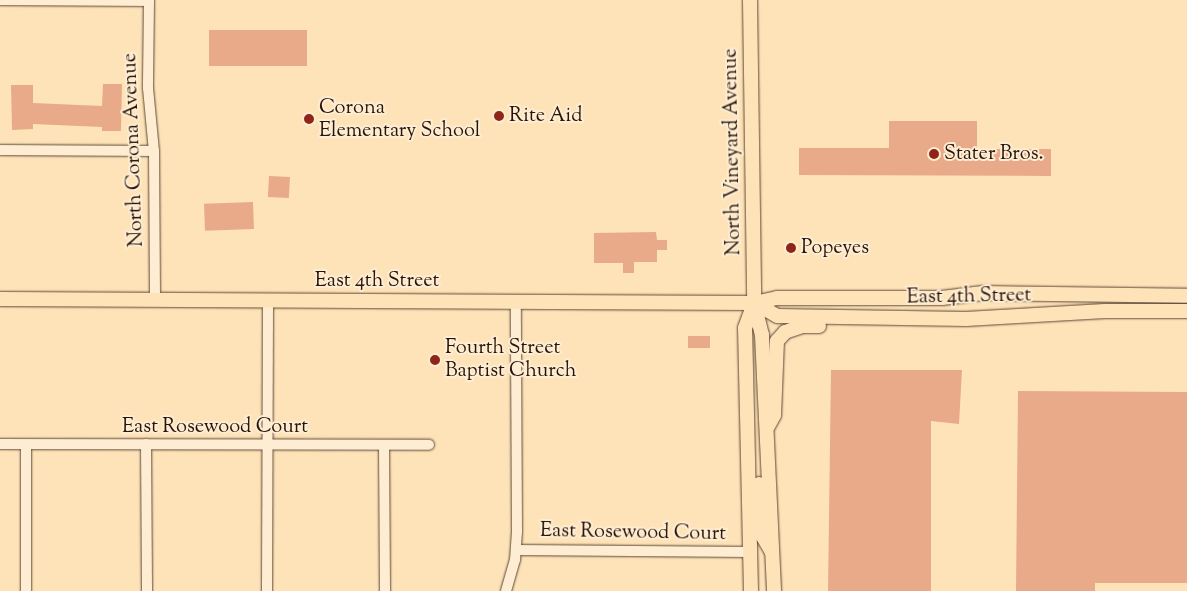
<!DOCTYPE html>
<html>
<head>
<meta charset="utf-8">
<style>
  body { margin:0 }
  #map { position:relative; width:1187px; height:591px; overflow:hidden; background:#fee3b9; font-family:"Sorts Mill Goudy",serif }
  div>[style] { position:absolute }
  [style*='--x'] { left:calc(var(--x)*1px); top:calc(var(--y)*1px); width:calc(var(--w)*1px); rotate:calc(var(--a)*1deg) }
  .building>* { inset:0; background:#e8aa89; transform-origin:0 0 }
  .roads { filter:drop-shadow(0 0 1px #5d4836) drop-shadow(0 0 1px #5d4836) }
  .minor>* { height:10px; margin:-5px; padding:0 5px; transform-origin:5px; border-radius:5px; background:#feedd2 }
  .major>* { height:14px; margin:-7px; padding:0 7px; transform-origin:7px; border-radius:7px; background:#fee3b9 }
  .dots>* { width:14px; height:14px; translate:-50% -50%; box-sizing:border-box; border:2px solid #feedd2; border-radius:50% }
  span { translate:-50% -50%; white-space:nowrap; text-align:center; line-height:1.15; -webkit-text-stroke:4px #feedd2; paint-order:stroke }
  .poi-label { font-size:20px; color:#27140a }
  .left { translate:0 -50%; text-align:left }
  .street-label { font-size:20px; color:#27140a }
</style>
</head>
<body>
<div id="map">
  <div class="building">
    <div style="left:209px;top:30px;width:98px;height:36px"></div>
    <div style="clip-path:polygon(103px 84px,122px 84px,121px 131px,102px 131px,102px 127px,33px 124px,33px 129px,12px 130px,11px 85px,33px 85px,33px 103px,102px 106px)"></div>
    <div style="clip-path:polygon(889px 121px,977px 121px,977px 149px,1051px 149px,1051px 176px,799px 175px,799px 148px,889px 148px)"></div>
    <div style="left:269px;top:176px;width:21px;height:21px;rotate:3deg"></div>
    <div style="left:253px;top:202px;width:27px;height:49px;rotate:88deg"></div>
    <div style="clip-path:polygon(656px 232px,657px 240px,667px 240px,667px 250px,657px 250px,657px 262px,634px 262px,634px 273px,623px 273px,623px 263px,594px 263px,594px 233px)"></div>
    <div style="left:688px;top:336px;width:22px;height:12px"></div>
    <div style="clip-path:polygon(831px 370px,962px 370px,959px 424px,931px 421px,931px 591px,828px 591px)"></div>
    <div style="clip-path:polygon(1018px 391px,1187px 392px,1187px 583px,1095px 583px,1095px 591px,1016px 591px)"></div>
  </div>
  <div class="roads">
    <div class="minor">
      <div style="--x:0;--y:0;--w:149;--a:0.4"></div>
      <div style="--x:149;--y:0;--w:88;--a:90.7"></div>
      <div style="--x:148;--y:88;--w:63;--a:84.6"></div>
      <div style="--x:154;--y:151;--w:149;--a:89.6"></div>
      <div style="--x:0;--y:150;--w:154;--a:0.4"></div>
      <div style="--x:0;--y:444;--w:429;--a:0.1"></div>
      <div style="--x:146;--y:444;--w:147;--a:89.6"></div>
      <div style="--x:384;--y:445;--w:146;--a:89.6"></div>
      <div style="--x:516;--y:550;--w:234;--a:0.5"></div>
      <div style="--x:26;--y:591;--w:146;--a:-90"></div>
      <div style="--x:267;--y:591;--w:291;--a:-89.8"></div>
      <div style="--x:506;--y:591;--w:32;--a:-74"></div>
      <div style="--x:515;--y:560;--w:28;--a:-86"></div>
      <div style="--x:517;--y:532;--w:229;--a:-90.3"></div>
    </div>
    <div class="major">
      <div style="--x:750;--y:0;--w:303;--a:89.2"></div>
      <div style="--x:754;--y:303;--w:33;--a:76"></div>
      <div style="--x:762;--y:335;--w:256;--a:87.3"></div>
      <div style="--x:0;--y:299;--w:754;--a:0.3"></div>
      <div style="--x:754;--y:303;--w:24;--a:-12"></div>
      <div style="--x:777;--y:298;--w:165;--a:0"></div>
      <div style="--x:942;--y:298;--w:41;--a:-7"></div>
      <div style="--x:983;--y:293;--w:204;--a:0.8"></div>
      <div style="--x:754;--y:303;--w:26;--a:29"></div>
      <div style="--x:777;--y:316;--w:189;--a:0.9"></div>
      <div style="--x:966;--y:319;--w:139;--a:-3.3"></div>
      <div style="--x:1105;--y:311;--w:82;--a:0"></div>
      <div style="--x:768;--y:426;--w:13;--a:-61"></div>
      <div style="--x:774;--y:415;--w:74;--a:-87.7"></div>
      <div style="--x:777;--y:341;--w:12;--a:-48"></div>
      <div style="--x:785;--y:332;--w:18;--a:-19"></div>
      <div style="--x:802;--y:326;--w:17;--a:0"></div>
      <div style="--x:759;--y:484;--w:51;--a:86.6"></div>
      <div style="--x:762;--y:535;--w:20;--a:60"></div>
      <div style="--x:751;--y:591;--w:263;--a:-91.3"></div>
      <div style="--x:745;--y:328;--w:27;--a:-70"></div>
    </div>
  </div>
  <div class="dots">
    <div style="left:499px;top:116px;background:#8f2418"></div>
    <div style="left:309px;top:119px;background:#8f2418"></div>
    <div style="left:934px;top:154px;background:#8f2418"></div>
    <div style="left:791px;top:248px;background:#8f2418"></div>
    <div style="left:435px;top:360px;background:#8f2418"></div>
  </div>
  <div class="poi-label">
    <span class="left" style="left:319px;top:120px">Corona<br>Elementary School</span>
    <span class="left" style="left:509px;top:116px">Rite Aid</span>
    <span class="left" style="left:944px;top:154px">Stater Bros.</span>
    <span class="left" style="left:801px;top:248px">Popeyes</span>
    <span class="left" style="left:445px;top:360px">Fourth Street<br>Baptist Church</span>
  </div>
  <div class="street-label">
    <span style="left:134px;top:150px;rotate:-92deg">North Corona Avenue</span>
    <span style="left:733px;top:152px;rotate:-91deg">North Vineyard Avenue</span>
    <span style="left:377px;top:281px">East 4th Street</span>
    <span style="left:969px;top:297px;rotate:-1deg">East 4th Street</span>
    <span style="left:215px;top:427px">East Rosewood Court</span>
    <span style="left:633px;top:533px;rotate:1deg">East Rosewood Court</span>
  </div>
</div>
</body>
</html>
